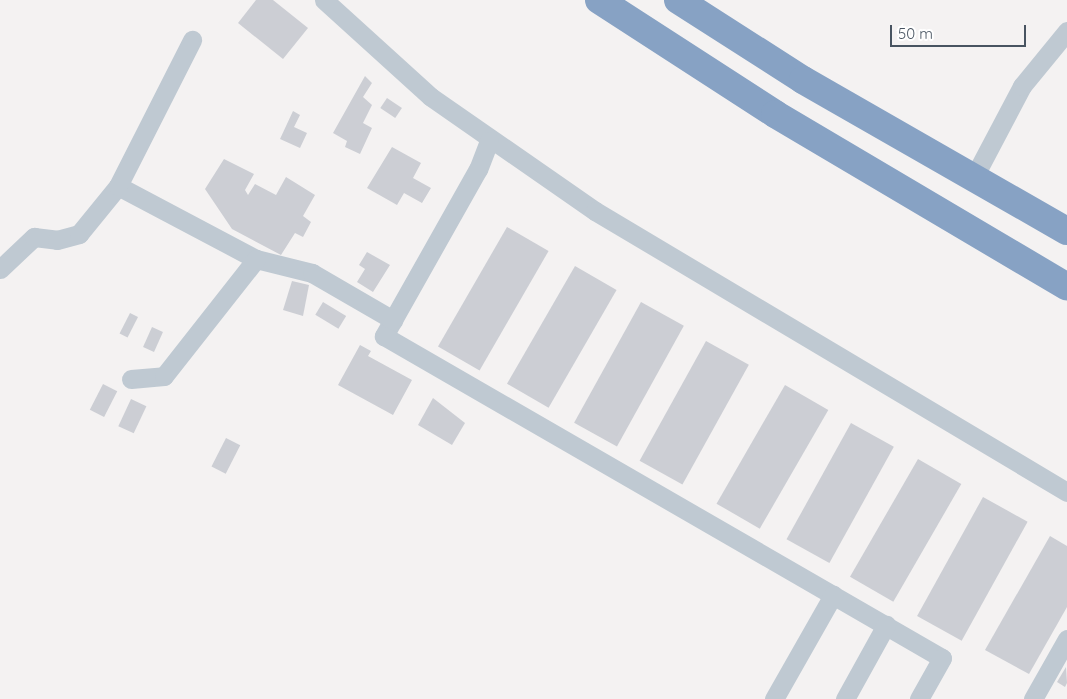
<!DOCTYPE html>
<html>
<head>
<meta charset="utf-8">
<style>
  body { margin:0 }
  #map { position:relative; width:1067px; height:699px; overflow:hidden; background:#f4f2f2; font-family:Quicksand,sans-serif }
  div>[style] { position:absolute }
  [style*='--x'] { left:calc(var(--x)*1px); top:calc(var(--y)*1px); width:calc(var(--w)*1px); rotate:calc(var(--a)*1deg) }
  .building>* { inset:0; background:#ccced4; transform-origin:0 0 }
  .minor>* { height:19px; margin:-9.5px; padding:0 9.5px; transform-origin:9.5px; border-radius:9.5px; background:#bfc9d2 }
  .highway>* { height:28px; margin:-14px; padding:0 14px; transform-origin:14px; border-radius:14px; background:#87a2c4 }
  span { translate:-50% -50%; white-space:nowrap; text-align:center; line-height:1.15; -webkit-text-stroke:5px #fff; paint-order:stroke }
  .scale { position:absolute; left:890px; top:25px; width:136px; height:22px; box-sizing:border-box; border:2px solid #485461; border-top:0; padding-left:6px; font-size:15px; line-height:18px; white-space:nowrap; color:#485461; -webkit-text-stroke:4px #fff; paint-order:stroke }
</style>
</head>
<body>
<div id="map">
  <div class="building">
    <div style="clip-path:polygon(256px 0,273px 0,308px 28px,283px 59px,238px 23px)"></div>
    <div style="clip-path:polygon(365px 76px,372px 83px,363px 97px,372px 105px,363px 123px,372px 128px,360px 154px,345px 147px,347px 141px,333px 133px)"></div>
    <div style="left:387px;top:98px;width:18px;height:12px;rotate:34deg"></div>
    <div style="clip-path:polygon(293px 111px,300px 115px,294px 127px,307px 133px,300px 148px,280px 139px)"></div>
    <div style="clip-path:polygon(392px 147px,421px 163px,413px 178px,431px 188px,422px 203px,404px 193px,397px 205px,367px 188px)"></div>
    <div style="clip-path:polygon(224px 159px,254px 174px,245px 190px,248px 195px,255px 184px,276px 195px,286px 177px,315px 195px,303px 216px,311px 222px,303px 237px,295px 233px,281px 255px,232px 229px,205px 189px)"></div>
    <div style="left:507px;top:227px;width:48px;height:138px;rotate:30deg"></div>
    <div style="clip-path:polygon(367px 252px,390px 265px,373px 292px,357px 282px,365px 269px,359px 265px)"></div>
    <div style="left:575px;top:266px;width:48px;height:136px;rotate:30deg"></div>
    <div style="clip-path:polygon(292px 281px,309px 285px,303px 316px,283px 310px)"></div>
    <div style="left:323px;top:302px;width:27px;height:15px;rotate:31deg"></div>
    <div style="left:641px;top:302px;width:49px;height:138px;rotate:29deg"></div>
    <div style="left:130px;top:313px;width:9px;height:23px;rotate:27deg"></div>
    <div style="left:152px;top:327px;width:12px;height:22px;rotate:24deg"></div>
    <div style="left:706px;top:341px;width:49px;height:137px;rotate:29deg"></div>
    <div style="clip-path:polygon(360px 345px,371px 351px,368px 356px,412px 380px,393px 415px,338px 385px)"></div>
    <div style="left:103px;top:384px;width:16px;height:29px;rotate:27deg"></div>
    <div style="left:785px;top:385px;width:50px;height:137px;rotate:30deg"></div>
    <div style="clip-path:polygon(433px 398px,465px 423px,452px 445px,418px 425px)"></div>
    <div style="left:131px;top:399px;width:17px;height:30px;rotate:25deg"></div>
    <div style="left:851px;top:423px;width:49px;height:133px;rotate:29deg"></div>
    <div style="left:226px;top:438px;width:16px;height:32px;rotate:27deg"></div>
    <div style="left:918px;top:459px;width:50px;height:136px;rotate:30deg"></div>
    <div style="left:983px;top:497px;width:51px;height:136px;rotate:29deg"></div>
    <div style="clip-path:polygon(1050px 536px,1067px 546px,1067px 607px,1029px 674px,985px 650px)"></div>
    <div style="clip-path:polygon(1066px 667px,1067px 683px,1065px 687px,1057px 682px)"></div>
  </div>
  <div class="minor">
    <div style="--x:324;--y:0;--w:144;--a:42.2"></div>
    <div style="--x:431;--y:97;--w:200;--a:34.8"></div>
    <div style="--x:595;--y:211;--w:549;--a:30.77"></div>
    <div style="--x:489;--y:141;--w:30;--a:111"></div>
    <div style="--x:478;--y:169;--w:192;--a:119.4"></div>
    <div style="--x:384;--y:336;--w:644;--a:29.99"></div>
    <div style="--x:942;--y:658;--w:47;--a:119.3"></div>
    <div style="--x:973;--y:179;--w:105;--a:-62.2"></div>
    <div style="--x:1022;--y:86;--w:71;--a:-50.7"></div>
    <div style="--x:118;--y:186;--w:156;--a:27.9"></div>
    <div style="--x:256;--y:259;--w:58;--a:14"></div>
    <div style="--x:312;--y:273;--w:94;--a:30.1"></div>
    <div style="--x:0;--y:269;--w:47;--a:-43.3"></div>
    <div style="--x:34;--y:237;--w:23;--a:7"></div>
    <div style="--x:57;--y:240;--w:23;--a:-15"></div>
    <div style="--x:79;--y:234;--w:62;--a:-50.9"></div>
    <div style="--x:118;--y:186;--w:164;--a:-63.1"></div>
    <div style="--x:131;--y:379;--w:33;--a:-5"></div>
    <div style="--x:164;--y:376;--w:149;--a:-51.8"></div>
    <div style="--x:774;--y:699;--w:120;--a:-60.4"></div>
    <div style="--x:845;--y:699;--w:85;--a:-61"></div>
    <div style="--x:1033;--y:699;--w:69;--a:-60.5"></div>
  </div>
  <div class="highway">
    <div style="--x:599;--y:0;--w:210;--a:32.9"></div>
    <div style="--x:775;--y:114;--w:339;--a:30.6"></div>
    <div style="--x:678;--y:0;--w:148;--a:32.6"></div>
    <div style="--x:803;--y:80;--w:304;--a:29.8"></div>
  </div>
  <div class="scale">50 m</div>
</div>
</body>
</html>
